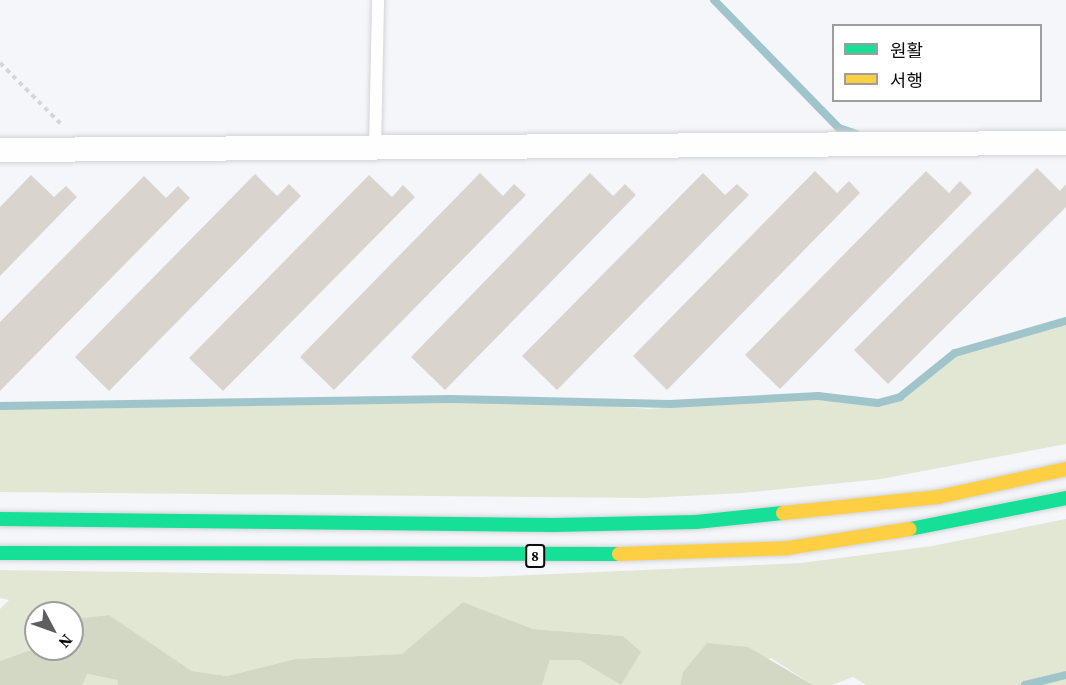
<!DOCTYPE html>
<html>
<head>
<meta charset="utf-8">
<style>
  body { margin:0 }
  #map { position:relative; width:1066px; height:685px; overflow:hidden; background:#f5f6f9; font-family:"Source Serif 4","Noto Sans KR",serif }
  div>[style] { position:absolute }
  [style*='--x'] { left:calc(var(--x)*1px); top:calc(var(--y)*1px); width:calc(var(--w)*1px); rotate:calc(var(--a)*1deg) }
  .green>* { inset:0; background:#e1e7d3 }
  .forest>* { inset:0; background:#d2d8c3 }
  .stream>* { height:8px; margin:-4px; padding:0 4px; transform-origin:4px; border-radius:4px; background:#9fc5ca }
  .building>* { inset:0; background:#d9d4ce }
  .path>* { height:4px; margin-top:-2px; transform-origin:0; background:repeating-linear-gradient(90deg,#d6d6d8 0 4.5px,transparent 0 9px) }
  .roads { filter:drop-shadow(0 0 2px #d3d3d6) drop-shadow(0 0 2px #d3d3d6) }
  .lane>* { height:12px; margin:-6px; padding:0 6px; transform-origin:6px; border-radius:6px; background:#fefefe }
  .street>* { height:24px; margin:-12px; padding:0 12px; transform-origin:12px; border-radius:12px; background:#fefefe }
  .fast>* { height:14px; margin:-7px; padding:0 7px; transform-origin:7px; border-radius:7px; background:#16e098 }
  .slow>* { height:14px; margin:-7px; padding:0 7px; transform-origin:7px; border-radius:7px; background:#ffcf43 }
  span { translate:-50% -50%; white-space:nowrap; text-align:center; line-height:1.15; -webkit-text-stroke:6px #fff; paint-order:stroke }
  .shield-label span { padding:2px 4px; background:#fff; border:2px solid; border-radius:4px; -webkit-text-stroke-width:0 }
  .shield-label { font-size:14px; color:#0c0c0e; font-weight:700 }
  .legend { position:absolute; left:832px; top:24px; width:210px; height:78px; box-sizing:border-box; background:#fff; border:2px solid #9e9e9f; margin:0; padding:8px 10px; list-style:none; font-size:18px; color:#0c0c0e }
  .legend li { display:flex; align-items:center; gap:12px; height:30px }
  .legend b { width:30px; border:2px solid #9e9e9f }
  .north { position:absolute; left:24px; top:601px; width:60px; height:60px; box-sizing:border-box; background:#fff; border:2px solid #9e9e9f; border-radius:50%; rotate:131deg; font-size:16px; font-weight:700; line-height:24px; text-align:center; color:#0c0c0e }
  .north::after { content:''; display:block; margin:auto; width:21px; height:27px; background:#5e5e60; clip-path:polygon(50% 0,100% 100%,50% 72%,0 100%) }
</style>
</head>
<body>
<div id="map">
  <div class="green">
    <div style="clip-path:polygon(1066px 324px,1066px 444px,881px 479px,743px 493px,646px 498px,0 492px,0 409px,452px 402px,576px 403px,648px 409px,820px 398px,877px 406px,902px 400px,957px 356px)"></div>
    <div style="clip-path:polygon(1066px 519px,1066px 685px,866px 685px,853px 677px,832px 685px,813px 685px,771px 658px,683px 672px,680px 685px,542px 685px,550px 660px,579px 660px,621px 685px,623px 636px,533px 629px,463px 602px,403px 654px,295px 659px,227px 676px,192px 671px,109px 615px,72px 619px,72px 613px,36px 613px,36px 648px,0 661px,0 609px,9px 600px,0 598px,0 570px,483px 577px,801px 563px,932px 546px)"></div>
    <div style="clip-path:polygon(86px 674px,117px 680px,118px 685px,82px 685px)"></div>
  </div>
  <div class="forest">
    <div style="clip-path:polygon(463px 602px,533px 629px,623px 636px,641px 652px,621px 685px,579px 660px,550px 660px,542px 685px,118px 685px,117px 680px,87px 674px,82px 685px,0 685px,0 661px,36px 648px,72px 649px,72px 619px,109px 615px,192px 671px,227px 676px,295px 659px,402px 654px)"></div>
    <div style="clip-path:polygon(707px 643px,748px 647px,813px 685px,680px 685px,683px 672px)"></div>
  </div>
  <div class="stream">
    <div style="--x:714;--y:0;--w:179;--a:45.7"></div>
    <div style="--x:839;--y:128;--w:18;--a:19"></div>
    <div style="--x:0;--y:406;--w:451;--a:-0.9"></div>
    <div style="--x:451;--y:399;--w:219;--a:1.3"></div>
    <div style="--x:670;--y:404;--w:148;--a:-3.1"></div>
    <div style="--x:818;--y:396;--w:60;--a:6.7"></div>
    <div style="--x:878;--y:403;--w:23;--a:-15"></div>
    <div style="--x:900;--y:397;--w:70;--a:-38.7"></div>
    <div style="--x:955;--y:353;--w:116;--a:-16.1"></div>
    <div style="--x:1025;--y:685;--w:42;--a:-13.7"></div>
  </div>
  <div class="building">
    <div style="clip-path:polygon(1037px 168px,1060px 191px,1066px 184px,1066px 207px,888px 384px,854px 350px)"></div>
    <div style="clip-path:polygon(815px 171px,837px 193px,849px 181px,860px 193px,667px 390px,633px 356px)"></div>
    <div style="clip-path:polygon(926px 171px,949px 193px,960px 181px,972px 193px,780px 389px,745px 355px)"></div>
    <div style="clip-path:polygon(480px 173px,503px 196px,514px 184px,526px 195px,334px 390px,300px 357px)"></div>
    <div style="clip-path:polygon(590px 173px,613px 196px,625px 184px,636px 195px,445px 390px,411px 357px)"></div>
    <div style="clip-path:polygon(703px 173px,725px 195px,737px 184px,749px 195px,557px 390px,522px 356px)"></div>
    <div style="clip-path:polygon(255px 174px,277px 196px,289px 184px,301px 196px,109px 391px,75px 357px)"></div>
    <div style="clip-path:polygon(31px 175px,54px 197px,66px 186px,77px 197px,0 276px,0 207px)"></div>
    <div style="clip-path:polygon(369px 175px,392px 197px,403px 185px,415px 197px,223px 391px,189px 358px)"></div>
    <div style="clip-path:polygon(144px 176px,166px 198px,178px 186px,190px 198px,0 391px,0 322px)"></div>
  </div>
  <div class="path">
    <div style="--x:0;--y:63;--w:86;--a:45"></div>
  </div>
  <div class="roads">
    <div class="lane">
      <div style="--x:375;--y:147;--w:147;--a:-88.8"></div>
    </div>
    <div class="street">
      <div style="--x:0;--y:150;--w:1066;--a:-0.38"></div>
    </div>
    <div class="fast">
      <div style="--x:0;--y:519;--w:554;--a:0.62"></div>
      <div style="--x:554;--y:525;--w:142;--a:-1.2"></div>
      <div style="--x:696;--y:522;--w:87;--a:-5.9"></div>
      <div style="--x:910;--y:529;--w:159;--a:-11.2"></div>
      <div style="--x:0;--y:553;--w:619;--a:0.09"></div>
    </div>
    <div class="slow">
      <div style="--x:783;--y:513;--w:156;--a:-5.9"></div>
      <div style="--x:938;--y:497;--w:131;--a:-12.3"></div>
      <div style="--x:619;--y:554;--w:168;--a:-2"></div>
      <div style="--x:787;--y:548;--w:124;--a:-8.8"></div>
    </div>
  </div>
  <div class="shield-label">
    <span style="left:535px;top:556px">8</span>
  </div>
  <ul class="legend">
  <li><b style="height:8px;background:#16e098"></b>원활</li>
  <li><b style="height:8px;background:#ffcf43"></b>서행</li>
  </ul>
  <div class="north">N</div>
</div>
</body>
</html>
